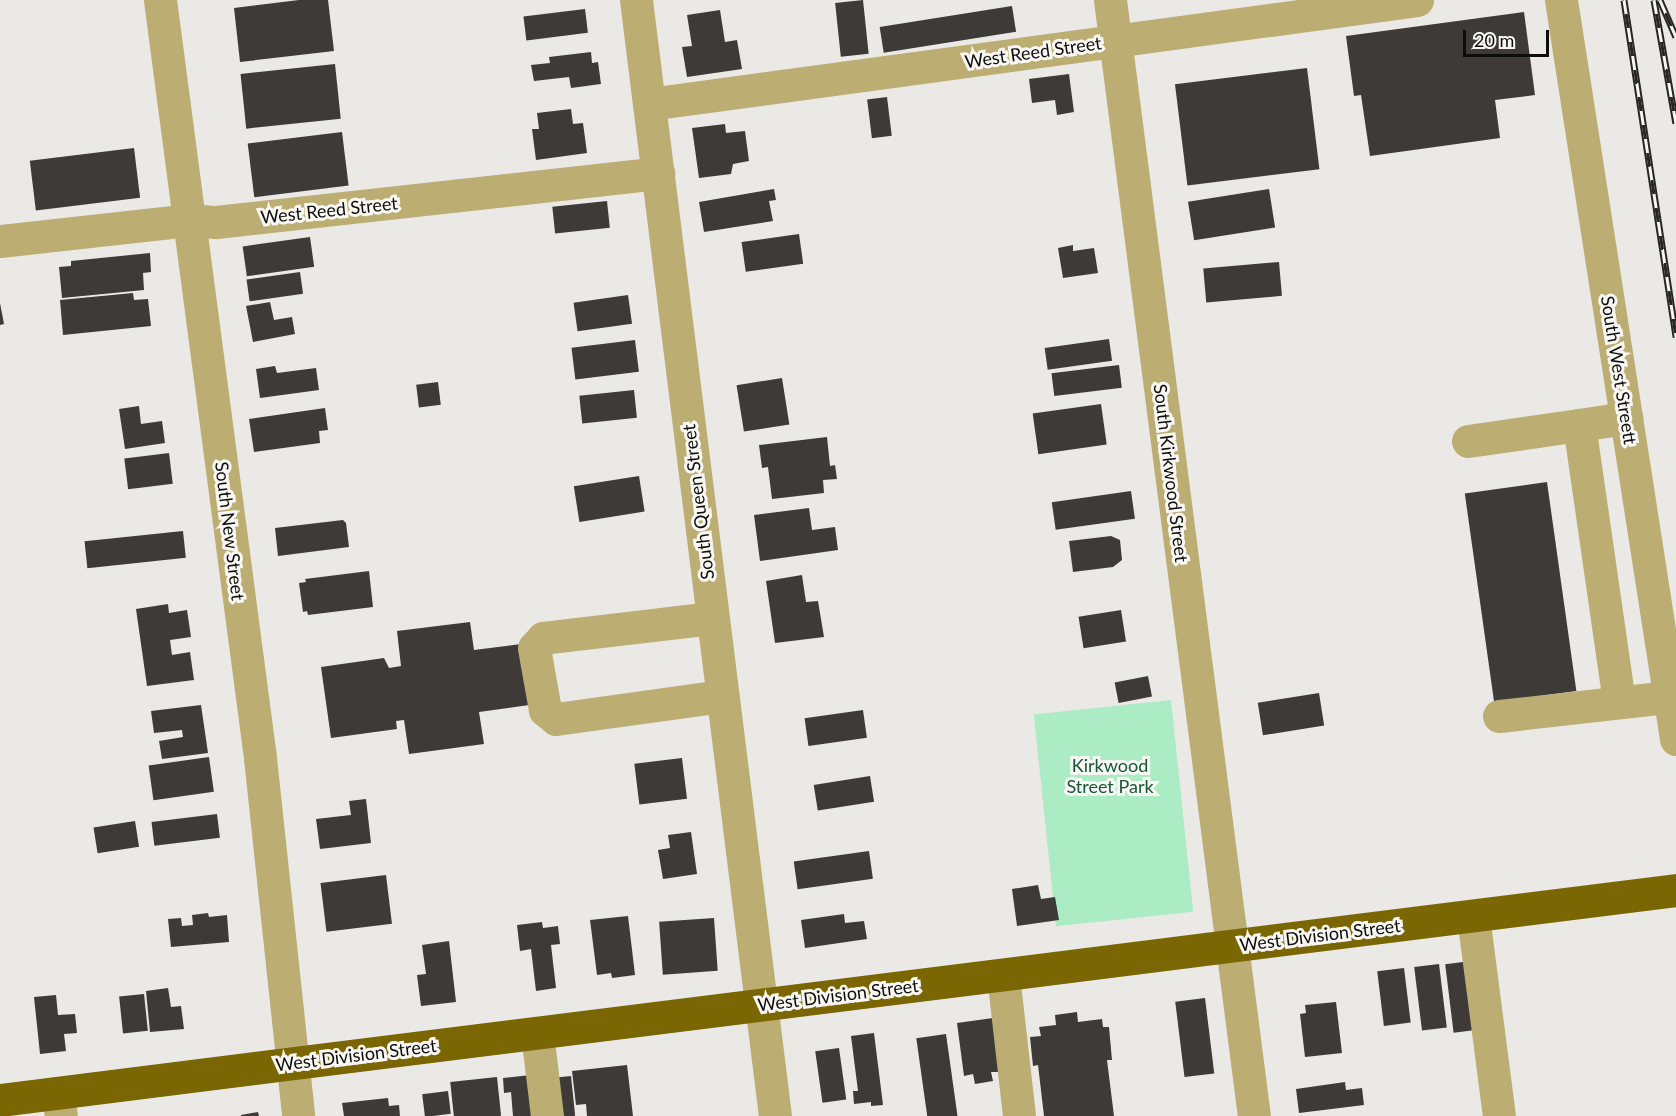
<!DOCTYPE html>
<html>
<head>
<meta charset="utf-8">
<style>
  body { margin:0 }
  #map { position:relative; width:1676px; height:1116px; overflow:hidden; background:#ebe9e6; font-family:Lato,sans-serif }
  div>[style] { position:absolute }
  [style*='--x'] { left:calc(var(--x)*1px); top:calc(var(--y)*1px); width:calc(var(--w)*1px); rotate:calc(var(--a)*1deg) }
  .green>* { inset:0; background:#acecc5; transform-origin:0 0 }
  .building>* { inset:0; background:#3d3a38; transform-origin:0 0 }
  .minor>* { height:33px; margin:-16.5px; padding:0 16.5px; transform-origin:16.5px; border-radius:16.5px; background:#bcad73 }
  .highway>* { height:33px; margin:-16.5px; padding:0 16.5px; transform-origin:16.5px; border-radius:16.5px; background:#7a6603 }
  .rail>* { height:7px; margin-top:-3.5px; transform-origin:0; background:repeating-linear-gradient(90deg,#f9f7f3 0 14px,#262624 0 28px); box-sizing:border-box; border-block:2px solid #262624 }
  span { translate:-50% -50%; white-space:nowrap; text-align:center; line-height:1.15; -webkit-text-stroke:6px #f9f7f3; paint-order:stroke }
  .street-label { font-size:18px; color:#0d0d0b }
  .park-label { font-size:18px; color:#125837 }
  .scale { position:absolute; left:1463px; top:30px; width:86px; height:27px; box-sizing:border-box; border:3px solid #0d0d0b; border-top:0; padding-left:8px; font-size:18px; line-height:21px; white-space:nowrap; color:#0d0d0b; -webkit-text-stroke:4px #f9f7f3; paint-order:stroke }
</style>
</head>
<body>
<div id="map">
  <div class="green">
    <div style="left:1171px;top:700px;width:213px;height:138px;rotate:84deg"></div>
  </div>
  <div class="building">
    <div style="clip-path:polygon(299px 0,328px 0,334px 51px,240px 62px,234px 8px)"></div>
    <div style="left:863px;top:0;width:54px;height:28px;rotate:84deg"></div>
    <div style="left:1012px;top:6px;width:26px;height:134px;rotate:81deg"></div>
    <div style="left:585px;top:9px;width:24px;height:62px;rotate:83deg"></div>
    <div style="clip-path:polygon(720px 10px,725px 42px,737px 40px,742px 69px,687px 77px,682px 47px,692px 46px,687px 15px)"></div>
    <div style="clip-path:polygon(1524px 12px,1535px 95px,1495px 100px,1500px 138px,1370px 156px,1361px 95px,1354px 96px,1346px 36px)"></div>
    <div style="clip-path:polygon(591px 52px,592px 63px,598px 62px,601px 84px,571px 88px,569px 77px,534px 81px,531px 65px,550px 63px,549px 57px)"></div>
    <div style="left:335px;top:64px;width:55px;height:95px;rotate:84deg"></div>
    <div style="left:1307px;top:68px;width:102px;height:133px;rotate:83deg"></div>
    <div style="clip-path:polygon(1069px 74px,1074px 112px,1057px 115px,1055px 100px,1032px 103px,1029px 79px)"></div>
    <div style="left:887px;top:97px;width:39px;height:20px;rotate:83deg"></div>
    <div style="clip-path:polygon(571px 109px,573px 124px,583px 123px,587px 153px,536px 160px,532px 129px,539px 129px,537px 113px)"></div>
    <div style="clip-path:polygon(725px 124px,726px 133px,745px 131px,749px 161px,733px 164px,731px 174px,699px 178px,692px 128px)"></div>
    <div style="left:342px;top:132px;width:54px;height:95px;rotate:83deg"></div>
    <div style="left:134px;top:148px;width:50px;height:105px;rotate:83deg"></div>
    <div style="clip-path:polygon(774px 189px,776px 200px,769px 201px,773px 221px,704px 232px,699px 202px)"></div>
    <div style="left:1269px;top:189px;width:39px;height:82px;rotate:81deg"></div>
    <div style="left:607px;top:201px;width:27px;height:55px;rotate:84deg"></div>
    <div style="left:799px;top:234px;width:30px;height:58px;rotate:82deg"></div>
    <div style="left:310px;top:237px;width:30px;height:68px;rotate:82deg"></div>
    <div style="clip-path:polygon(1073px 245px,1073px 251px,1094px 248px,1098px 273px,1063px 278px,1058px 248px)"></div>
    <div style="clip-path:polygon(150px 253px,151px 272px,143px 273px,144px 290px,62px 298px,59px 267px,71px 266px,71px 261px)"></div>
    <div style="left:1279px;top:262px;width:34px;height:76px;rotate:85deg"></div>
    <div style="left:300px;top:272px;width:22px;height:54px;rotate:82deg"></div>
    <div style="clip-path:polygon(133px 293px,134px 300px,148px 299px,151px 326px,63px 335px,60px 300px)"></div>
    <div style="left:628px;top:295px;width:29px;height:55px;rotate:82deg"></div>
    <div style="clip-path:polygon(270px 302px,274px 320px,292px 317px,295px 334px,253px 342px,246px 306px)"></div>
    <div style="clip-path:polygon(0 303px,4px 324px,0 325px)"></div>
    <div style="left:1109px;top:339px;width:22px;height:65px;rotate:82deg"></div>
    <div style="left:635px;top:340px;width:32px;height:64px;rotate:83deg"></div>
    <div style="left:1119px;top:365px;width:23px;height:68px;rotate:83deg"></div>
    <div style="clip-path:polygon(275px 366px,277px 373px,316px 368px,319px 390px,260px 398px,256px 369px)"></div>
    <div style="left:782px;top:378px;width:47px;height:46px;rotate:81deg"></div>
    <div style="left:438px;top:382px;width:23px;height:22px;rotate:83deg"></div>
    <div style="left:634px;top:390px;width:28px;height:55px;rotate:84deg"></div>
    <div style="left:1101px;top:404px;width:41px;height:69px;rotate:82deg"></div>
    <div style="clip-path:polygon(139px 406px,141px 424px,162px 421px,165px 443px,125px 449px,119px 409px)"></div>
    <div style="clip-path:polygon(325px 408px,328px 430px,319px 431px,320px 443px,254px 452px,249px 419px)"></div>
    <div style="clip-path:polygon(827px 437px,830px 466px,835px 465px,837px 479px,823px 480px,824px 493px,772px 499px,768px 467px,762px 468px,759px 445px)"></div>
    <div style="left:169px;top:453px;width:31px;height:45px;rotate:83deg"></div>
    <div style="left:639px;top:476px;width:36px;height:66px;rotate:81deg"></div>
    <div style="left:1547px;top:482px;width:211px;height:83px;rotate:82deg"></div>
    <div style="left:1131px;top:491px;width:28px;height:80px;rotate:82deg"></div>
    <div style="clip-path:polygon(809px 508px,812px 530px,835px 527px,838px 550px,760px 561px,754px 515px)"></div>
    <div style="clip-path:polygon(343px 520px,346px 523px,349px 547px,278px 556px,275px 528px)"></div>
    <div style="left:183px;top:531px;width:27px;height:99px;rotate:84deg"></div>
    <div style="clip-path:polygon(1111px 536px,1120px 540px,1122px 560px,1113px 567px,1073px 572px,1069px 541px)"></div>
    <div style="clip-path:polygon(369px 571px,373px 607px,308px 615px,307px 611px,303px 612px,299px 583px,306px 582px,305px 579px)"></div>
    <div style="clip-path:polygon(802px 575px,806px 602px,818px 601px,824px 637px,775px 643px,766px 581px)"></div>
    <div style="clip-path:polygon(168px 604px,169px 613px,187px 610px,191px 637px,170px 640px,172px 655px,190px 652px,194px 680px,147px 686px,136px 609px)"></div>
    <div style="left:1121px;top:610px;width:32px;height:43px;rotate:81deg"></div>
    <div style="clip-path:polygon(470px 622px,474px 650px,521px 644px,529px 705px,479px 712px,484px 744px,409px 754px,404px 720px,396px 721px,397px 729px,331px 738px,321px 667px,384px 658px,389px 668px,401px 666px,397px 631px)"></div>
    <div style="left:1148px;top:676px;width:21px;height:34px;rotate:79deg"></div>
    <div style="left:1319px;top:693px;width:33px;height:62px;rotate:81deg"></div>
    <div style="clip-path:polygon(201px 705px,208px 753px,162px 759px,159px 741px,183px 737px,182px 730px,154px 733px,151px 711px)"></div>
    <div style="left:863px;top:710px;width:28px;height:59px;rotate:82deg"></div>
    <div style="left:209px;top:757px;width:35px;height:61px;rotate:82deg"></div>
    <div style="left:682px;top:758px;width:41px;height:48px;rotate:83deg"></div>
    <div style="left:870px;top:776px;width:26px;height:57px;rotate:81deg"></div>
    <div style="clip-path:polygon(366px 799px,371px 843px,320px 849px,316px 819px,351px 815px,349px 801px)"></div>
    <div style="left:217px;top:814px;width:24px;height:66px;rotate:83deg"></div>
    <div style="left:135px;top:821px;width:26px;height:42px;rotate:81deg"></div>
    <div style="clip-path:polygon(691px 832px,697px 874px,663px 879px,658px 850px,670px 848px,668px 835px)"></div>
    <div style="left:869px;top:851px;width:28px;height:76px;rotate:82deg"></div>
    <div style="left:386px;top:875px;width:49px;height:66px;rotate:83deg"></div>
    <div style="clip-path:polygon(1038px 885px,1041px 899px,1055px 897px,1059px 920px,1017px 926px,1012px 889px)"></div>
    <div style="clip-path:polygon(208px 913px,209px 917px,227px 915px,229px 942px,171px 947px,168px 919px,181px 918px,182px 926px,193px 925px,192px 915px)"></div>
    <div style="clip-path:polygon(844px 914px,845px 923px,864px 921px,867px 939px,805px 948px,801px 920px)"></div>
    <div style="clip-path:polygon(628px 916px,635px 975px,612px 978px,611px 973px,597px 975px,590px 920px)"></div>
    <div style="left:714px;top:918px;width:53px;height:55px;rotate:86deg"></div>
    <div style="clip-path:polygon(542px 922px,543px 928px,558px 926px,560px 944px,551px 945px,556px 988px,536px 991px,531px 949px,520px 951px,517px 925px)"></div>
    <div style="clip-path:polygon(449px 941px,456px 1002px,421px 1006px,417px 975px,426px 974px,422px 945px)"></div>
    <div style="left:1471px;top:961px;width:69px;height:26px;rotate:83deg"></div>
    <div style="left:1439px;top:964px;width:64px;height:25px;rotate:83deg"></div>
    <div style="left:1404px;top:968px;width:55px;height:27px;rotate:83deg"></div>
    <div style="clip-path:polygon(168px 988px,171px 1007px,181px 1006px,184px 1029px,150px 1032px,146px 991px)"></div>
    <div style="left:144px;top:994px;width:37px;height:25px;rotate:84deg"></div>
    <div style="clip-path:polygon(56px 995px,58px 1015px,75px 1014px,77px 1033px,64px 1034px,66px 1051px,40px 1054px,34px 997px)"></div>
    <div style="left:1205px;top:998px;width:76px;height:30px;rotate:83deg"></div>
    <div style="clip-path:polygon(1336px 1002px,1342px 1053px,1305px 1057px,1300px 1014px,1306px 1013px,1305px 1005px)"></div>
    <div style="clip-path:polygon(1077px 1012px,1078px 1022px,1102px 1019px,1103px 1027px,1109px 1027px,1112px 1060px,1107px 1060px,1114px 1116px,1044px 1116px,1038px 1065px,1033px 1066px,1030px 1037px,1041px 1036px,1039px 1027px,1056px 1025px,1055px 1015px)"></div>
    <div style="clip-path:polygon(993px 1018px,999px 1072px,991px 1072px,993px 1081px,975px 1084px,973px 1074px,964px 1076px,957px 1023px)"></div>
    <div style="clip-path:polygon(874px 1033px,883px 1105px,871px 1106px,871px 1102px,854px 1104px,853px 1091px,858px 1091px,851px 1036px)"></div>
    <div style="left:946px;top:1034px;width:83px;height:30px;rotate:82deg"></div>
    <div style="left:839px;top:1048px;width:52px;height:24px;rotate:82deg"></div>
    <div style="clip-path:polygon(627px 1065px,633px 1116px,587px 1116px,586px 1104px,576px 1105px,572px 1071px)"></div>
    <div style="clip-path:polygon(531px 1075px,535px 1116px,513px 1116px,511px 1092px,504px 1093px,503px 1078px)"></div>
    <div style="left:571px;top:1076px;width:40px;height:27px;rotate:84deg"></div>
    <div style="left:497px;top:1077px;width:39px;height:47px;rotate:84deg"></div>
    <div style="clip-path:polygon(1345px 1082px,1346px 1090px,1362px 1088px,1364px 1105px,1299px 1113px,1296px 1089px)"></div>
    <div style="left:448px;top:1091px;width:23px;height:26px;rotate:83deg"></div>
    <div style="clip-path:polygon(388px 1098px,389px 1106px,399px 1105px,400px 1116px,344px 1116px,342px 1103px)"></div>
    <div style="clip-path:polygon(258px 1112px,259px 1116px,241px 1116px,241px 1115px)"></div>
  </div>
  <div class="minor">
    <div style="--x:160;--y:0;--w:765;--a:82.48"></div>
    <div style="--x:260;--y:758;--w:360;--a:83.9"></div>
    <div style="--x:636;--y:0;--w:1125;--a:82.9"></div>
    <div style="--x:1110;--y:0;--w:1125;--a:82.65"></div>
    <div style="--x:1561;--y:0;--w:748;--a:81.15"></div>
    <div style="--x:649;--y:104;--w:775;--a:-7.71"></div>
    <div style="--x:0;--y:241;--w:192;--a:-6.3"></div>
    <div style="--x:191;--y:220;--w:25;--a:5"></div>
    <div style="--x:216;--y:222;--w:445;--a:-6.3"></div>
    <div style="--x:1468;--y:441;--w:112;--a:-8.2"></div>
    <div style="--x:712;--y:618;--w:170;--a:173.3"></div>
    <div style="--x:543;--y:638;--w:13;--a:132"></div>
    <div style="--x:534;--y:648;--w:63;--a:79.9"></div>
    <div style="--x:545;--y:710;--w:14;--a:39"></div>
    <div style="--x:556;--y:719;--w:168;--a:-7.9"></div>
    <div style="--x:1619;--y:702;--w:280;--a:-98.2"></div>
    <div style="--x:1579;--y:425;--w:48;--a:-8.5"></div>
    <div style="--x:1499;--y:716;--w:171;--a:-6.4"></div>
    <div style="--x:1473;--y:916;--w:202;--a:82.6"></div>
    <div style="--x:1003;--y:975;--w:142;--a:83.5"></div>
    <div style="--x:537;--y:1033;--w:84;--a:83.1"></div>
    <div style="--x:58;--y:1093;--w:23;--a:83"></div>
  </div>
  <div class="highway">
    <div style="--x:0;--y:1100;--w:1689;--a:-7.14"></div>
  </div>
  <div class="rail">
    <div style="--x:1624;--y:0;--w:341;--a:81.2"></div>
    <div style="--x:1654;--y:0;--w:125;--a:79.9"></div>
    <div style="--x:1660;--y:0;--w:40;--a:66.6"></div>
  </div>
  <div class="street-label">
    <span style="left:1033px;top:52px;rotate:-8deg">West Reed Street</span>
    <span style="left:329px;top:210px;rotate:-6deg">West Reed Street</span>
    <span style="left:1619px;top:370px;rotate:81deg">South West Streett</span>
    <span style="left:1171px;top:473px;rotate:83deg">South Kirkwood Street</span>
    <span style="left:698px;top:502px;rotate:-97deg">South Queen Street</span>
    <span style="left:230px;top:531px;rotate:83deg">South New Street</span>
    <span style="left:1320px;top:935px;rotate:-7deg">West Division Street</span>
    <span style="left:838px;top:995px;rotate:-7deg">West Division Street</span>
    <span style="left:356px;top:1055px;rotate:-7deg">West Division Street</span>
  </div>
  <div class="park-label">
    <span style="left:1110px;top:776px">Kirkwood<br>Street Park</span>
  </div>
  <div class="scale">20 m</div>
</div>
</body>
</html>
